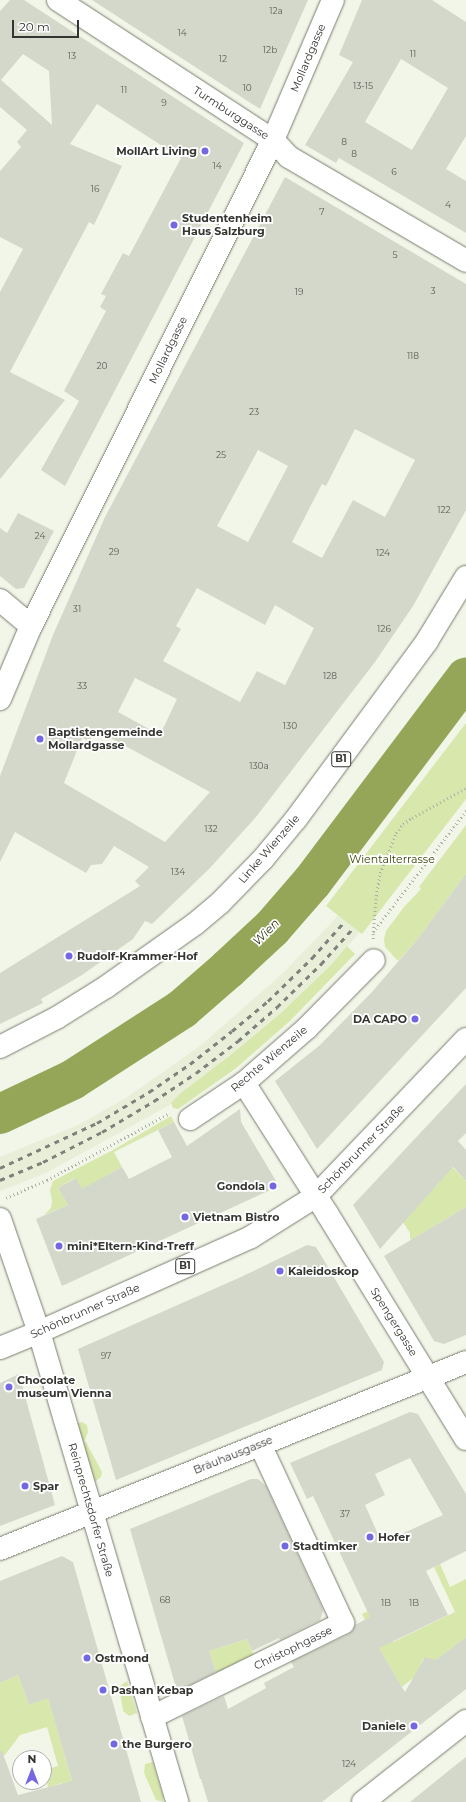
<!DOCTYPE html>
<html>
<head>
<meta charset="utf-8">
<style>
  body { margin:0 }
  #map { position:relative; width:466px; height:1802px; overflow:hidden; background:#f2f6e8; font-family:Montserrat,sans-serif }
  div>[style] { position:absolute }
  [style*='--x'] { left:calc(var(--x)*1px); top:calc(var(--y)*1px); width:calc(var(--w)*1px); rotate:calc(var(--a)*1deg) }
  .built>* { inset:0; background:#e8eed8 }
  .green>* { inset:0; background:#d8e7ac }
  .river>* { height:40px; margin:-20px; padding:0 20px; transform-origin:20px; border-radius:20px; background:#95a659 }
  .building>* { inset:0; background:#d4d8ca }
  .path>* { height:2.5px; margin-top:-1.25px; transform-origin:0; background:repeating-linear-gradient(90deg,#acafa5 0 1px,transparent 0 4px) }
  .roads { filter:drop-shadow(0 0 1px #787c6f) drop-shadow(0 0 1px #787c6f) }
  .street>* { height:22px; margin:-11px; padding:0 11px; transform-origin:11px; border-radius:11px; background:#fff }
  .secondary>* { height:22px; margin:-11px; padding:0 11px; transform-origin:11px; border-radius:11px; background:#fff }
  .primary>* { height:22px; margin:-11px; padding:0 11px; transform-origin:11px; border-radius:11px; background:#fff }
  .rail>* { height:3px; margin-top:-1.5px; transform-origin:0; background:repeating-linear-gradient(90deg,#7f827a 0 5px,transparent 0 10px) }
  .path-bridge>* { height:2.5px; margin-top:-1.25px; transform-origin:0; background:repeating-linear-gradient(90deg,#acafa5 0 1px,transparent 0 4px) }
  .dots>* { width:11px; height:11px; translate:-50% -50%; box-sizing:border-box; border:2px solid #fff; border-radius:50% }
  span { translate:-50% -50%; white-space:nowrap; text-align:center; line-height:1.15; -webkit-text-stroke:3.5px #fff; paint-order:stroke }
  .number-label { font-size:9px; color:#5b5e56 }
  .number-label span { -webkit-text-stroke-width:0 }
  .shield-label span { padding:1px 3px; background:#fff; border:1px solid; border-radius:3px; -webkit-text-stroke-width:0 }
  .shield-label { font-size:10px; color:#333530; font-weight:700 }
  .street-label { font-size:11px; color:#333530 }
  .poi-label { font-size:11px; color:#333530; font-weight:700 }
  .right { translate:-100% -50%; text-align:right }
  .left { translate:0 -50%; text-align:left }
  .park-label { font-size:11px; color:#3a4509 }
  .water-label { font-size:12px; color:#2c3311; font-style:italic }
  .north { position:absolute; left:12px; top:1750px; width:40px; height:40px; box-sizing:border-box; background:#fff; border:1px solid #adaeac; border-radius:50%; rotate:0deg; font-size:11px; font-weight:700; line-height:16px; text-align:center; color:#333530 }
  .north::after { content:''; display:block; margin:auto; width:14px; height:18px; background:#7467e2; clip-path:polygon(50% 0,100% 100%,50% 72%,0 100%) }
  .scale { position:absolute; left:12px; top:20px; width:67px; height:18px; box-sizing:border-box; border:2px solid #333530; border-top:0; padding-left:5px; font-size:12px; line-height:14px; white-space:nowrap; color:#333530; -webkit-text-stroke:3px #fff; paint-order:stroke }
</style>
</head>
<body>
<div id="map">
  <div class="built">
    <div style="clip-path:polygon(375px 872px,367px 924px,332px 964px,281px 1013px,168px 1106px,46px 1173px,0 1191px,0 1157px,78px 1125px,126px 1098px,200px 1046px,284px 972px,334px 920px)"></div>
  </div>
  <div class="green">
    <div style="clip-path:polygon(466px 723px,466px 799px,362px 934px,326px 906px)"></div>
    <div style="clip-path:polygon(466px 825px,466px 874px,416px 941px,398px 961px,385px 947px,384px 939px,386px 931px,404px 907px,421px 889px,419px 887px)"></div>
    <div style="clip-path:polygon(347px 946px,355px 954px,290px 1021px,235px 1069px,178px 1109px,173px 1108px,171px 1103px,181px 1093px,228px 1057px,281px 1013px,332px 964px)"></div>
    <div style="clip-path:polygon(171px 1116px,174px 1122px,114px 1152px,122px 1167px,104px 1177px,121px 1209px,99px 1219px,75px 1178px,58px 1188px,68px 1205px,44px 1215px,51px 1208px,52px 1201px,50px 1190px,53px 1181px,113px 1150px)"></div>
    <div style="clip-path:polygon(449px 1164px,466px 1181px,466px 1207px,421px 1234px,412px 1242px,410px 1238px,410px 1233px,403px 1222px,438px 1184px)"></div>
    <div style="clip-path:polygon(82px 1422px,87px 1425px,88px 1432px,84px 1442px,86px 1442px,102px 1472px,101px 1477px,91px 1485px,74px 1424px)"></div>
    <div style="clip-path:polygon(440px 1564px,450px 1587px,466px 1579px,466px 1637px,435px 1661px,429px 1658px,423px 1659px,421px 1664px,422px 1671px,402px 1687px,363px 1621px,365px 1620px,362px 1614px,376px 1607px,393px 1642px,455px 1612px,434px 1567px)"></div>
    <div style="clip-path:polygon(247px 1639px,255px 1659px,218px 1678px,209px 1651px)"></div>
    <div style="clip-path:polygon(18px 1675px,29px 1705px,48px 1697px,76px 1796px,67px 1798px,62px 1783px,50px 1787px,54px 1800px,51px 1800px,44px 1770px,58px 1766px,47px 1727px,20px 1735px,5px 1755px,0 1757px,0 1683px)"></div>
    <div style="clip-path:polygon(127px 1681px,137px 1713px,129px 1716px,123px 1711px,120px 1692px,120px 1686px)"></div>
    <div style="clip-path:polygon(153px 1762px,163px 1796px,163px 1802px,156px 1800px,144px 1773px,145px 1764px)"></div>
  </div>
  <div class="river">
    <div style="--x:0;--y:1114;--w:80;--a:-25.3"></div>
    <div style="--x:72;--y:1080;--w:131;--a:-32.8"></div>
    <div style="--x:182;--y:1009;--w:61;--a:-41"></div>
    <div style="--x:228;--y:969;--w:60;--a:-43"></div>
    <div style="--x:272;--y:928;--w:61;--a:-49"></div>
    <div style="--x:312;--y:882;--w:256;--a:-53"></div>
  </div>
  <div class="building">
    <div style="clip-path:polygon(evenodd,10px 0,24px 0,244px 143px,65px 486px,41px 470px,79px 401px,64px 391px,106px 311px,100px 307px,106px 296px,101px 294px,123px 253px,129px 256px,181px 158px,97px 104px,70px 144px,122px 166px,94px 225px,89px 222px,10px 372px,65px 400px,0 479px,0 292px,23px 249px,0 237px,0 171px,21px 147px,17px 142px,27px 130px,0 107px,0 11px,10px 0,23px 54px,49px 71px,52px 125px,1px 80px,23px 54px)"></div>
    <div style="clip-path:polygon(92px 0,308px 0,260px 109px)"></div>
    <div style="clip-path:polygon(evenodd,362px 0,432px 0,466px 22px,466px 136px,446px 169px,466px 181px,466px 233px,339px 158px,336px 163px,305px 145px,353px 62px,339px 55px,362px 0,401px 59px,448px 88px,412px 150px,365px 122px,401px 59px)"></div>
    <div style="clip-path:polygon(evenodd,285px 177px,466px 284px,466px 510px,413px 606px,375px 662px,256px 817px,210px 868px,152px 924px,145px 921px,133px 939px,82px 975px,41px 999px,43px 1003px,0 1024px,0 973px,140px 886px,135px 881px,149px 867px,114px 846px,102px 864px,91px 865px,86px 873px,15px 832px,0 862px,0 776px,53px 635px,105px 517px,285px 177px,355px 429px,415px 460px,385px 517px,353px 500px,322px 558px,292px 542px,322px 484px,326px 486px,355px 429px,285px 177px,258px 450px,288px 466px,248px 542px,217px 526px,258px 450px,285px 177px,197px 588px,265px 625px,275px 605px,314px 628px,285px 685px,257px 671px,240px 702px,163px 661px,181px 629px,176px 626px,197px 588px,285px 177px,135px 678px,177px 699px,160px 735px,118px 712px,135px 678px,285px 177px,96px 730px,210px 792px,165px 842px,64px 783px,82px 738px,89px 741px,96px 730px)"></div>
    <div style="clip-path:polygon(18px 513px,54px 531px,24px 588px,16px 589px,0 576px,0 528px,7px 533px)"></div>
    <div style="clip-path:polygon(466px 874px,466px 988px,317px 1149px,275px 1081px,320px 1045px,371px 993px,416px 941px)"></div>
    <div style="clip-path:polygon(466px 1084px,466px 1133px,458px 1141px,466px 1150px,466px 1181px,453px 1167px,380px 1249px,353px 1205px)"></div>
    <div style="clip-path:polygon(240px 1109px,241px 1122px,279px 1186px,62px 1286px,36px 1219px,68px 1205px,58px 1188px,76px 1178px,82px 1189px,122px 1167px,129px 1179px,172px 1157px,158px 1130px,174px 1122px,187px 1146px)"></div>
    <div style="clip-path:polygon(466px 1207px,466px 1335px,444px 1344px,434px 1341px,384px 1256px)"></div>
    <div style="clip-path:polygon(307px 1245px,316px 1247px,325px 1262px,384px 1362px,382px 1370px,116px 1480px,78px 1349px,241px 1277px)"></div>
    <div style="clip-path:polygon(19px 1374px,55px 1505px,0 1526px,0 1383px)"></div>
    <div style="clip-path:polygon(evenodd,410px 1412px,418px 1414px,466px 1494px,466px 1551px,426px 1571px,448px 1615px,379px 1648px,405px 1692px,425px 1657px,436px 1660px,466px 1637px,466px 1689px,322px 1802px,208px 1802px,201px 1779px,200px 1779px,182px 1716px,224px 1696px,228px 1709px,266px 1688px,264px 1683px,294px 1667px,291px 1662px,349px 1634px,353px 1630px,355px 1625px,370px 1617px,313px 1496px,307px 1499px,290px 1463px,410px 1412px,410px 1458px,443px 1515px,382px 1543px,365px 1505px,385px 1495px,375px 1474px,410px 1458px)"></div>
    <div style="clip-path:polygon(251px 1479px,258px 1479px,266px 1486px,322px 1607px,323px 1611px,320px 1620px,280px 1640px,279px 1638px,252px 1651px,247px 1639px,209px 1651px,216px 1672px,177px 1691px,130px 1529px)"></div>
    <div style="clip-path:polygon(62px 1556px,73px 1562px,141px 1802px,0 1802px,0 1751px,2px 1751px,18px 1795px,72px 1781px,48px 1698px,29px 1705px,18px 1675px,0 1683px,0 1581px)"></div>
    <div style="clip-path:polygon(466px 1757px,466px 1802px,410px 1802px,452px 1768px)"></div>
  </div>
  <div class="path">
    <div style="--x:373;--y:939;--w:7;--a:-90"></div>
    <div style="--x:373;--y:932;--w:153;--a:-52.5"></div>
    <div style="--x:6;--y:1198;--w:45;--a:-23.7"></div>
    <div style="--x:47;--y:1180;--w:138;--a:-28.6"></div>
  </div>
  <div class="roads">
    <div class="street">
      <div style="--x:58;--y:0;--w:257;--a:33.1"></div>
      <div style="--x:273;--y:140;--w:23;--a:47"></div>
      <div style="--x:289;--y:157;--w:205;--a:30.4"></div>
      <div style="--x:0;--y:600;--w:40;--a:40"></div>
      <div style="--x:0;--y:699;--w:79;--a:-67"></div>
      <div style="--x:31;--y:626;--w:543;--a:-63.53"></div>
      <div style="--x:273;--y:140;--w:152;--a:-66.8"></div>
      <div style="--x:244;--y:1083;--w:156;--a:57.5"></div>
      <div style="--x:328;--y:1215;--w:263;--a:58.4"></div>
      <div style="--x:190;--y:1119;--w:65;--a:-33.7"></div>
      <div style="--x:244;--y:1083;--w:84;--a:-41.1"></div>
      <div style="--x:307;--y:1028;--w:95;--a:-45.4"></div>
      <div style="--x:0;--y:1549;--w:502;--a:-21.86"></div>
      <div style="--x:152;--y:1717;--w:213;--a:-26.2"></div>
      <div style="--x:343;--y:1623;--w:197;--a:-114.9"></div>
    </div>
    <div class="secondary">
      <div style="--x:0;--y:1219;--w:120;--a:71"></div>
      <div style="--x:39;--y:1332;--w:490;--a:73.6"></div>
      <div style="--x:363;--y:1802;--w:131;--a:-38.2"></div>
    </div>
    <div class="primary">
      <div style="--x:0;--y:1047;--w:65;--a:-27.3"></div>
      <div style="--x:58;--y:1017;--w:57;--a:-32"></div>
      <div style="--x:106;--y:987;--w:109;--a:-35.3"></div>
      <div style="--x:195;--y:924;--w:33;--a:-40"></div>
      <div style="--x:220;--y:903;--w:62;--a:-45.7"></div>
      <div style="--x:263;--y:859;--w:52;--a:-50.5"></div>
      <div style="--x:296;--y:819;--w:221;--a:-53.6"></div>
      <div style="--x:427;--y:641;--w:75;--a:-58.6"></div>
      <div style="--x:0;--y:1348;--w:42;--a:-22.3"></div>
      <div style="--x:39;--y:1332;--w:232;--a:-24.1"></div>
      <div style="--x:251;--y:1237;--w:77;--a:-32.2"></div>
      <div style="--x:316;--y:1196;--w:217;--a:-46.3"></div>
    </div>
  </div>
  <div class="rail">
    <div style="--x:0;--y:1168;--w:107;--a:-24.9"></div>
    <div style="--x:97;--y:1123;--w:61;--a:-30.8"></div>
    <div style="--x:149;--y:1092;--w:50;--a:-34.3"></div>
    <div style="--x:190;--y:1064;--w:53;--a:-38.2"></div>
    <div style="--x:232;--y:1031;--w:47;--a:-39.8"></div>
    <div style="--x:268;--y:1001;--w:62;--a:-44.3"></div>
    <div style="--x:312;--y:958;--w:50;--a:-48.3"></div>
    <div style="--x:0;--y:1180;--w:47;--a:-22.7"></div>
    <div style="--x:43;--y:1162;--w:66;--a:-27"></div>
    <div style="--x:102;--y:1132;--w:61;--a:-30.8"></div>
    <div style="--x:154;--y:1101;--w:50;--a:-33.7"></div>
    <div style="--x:196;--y:1073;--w:53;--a:-37.3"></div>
    <div style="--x:238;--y:1041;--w:52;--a:-41.1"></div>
    <div style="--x:277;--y:1007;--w:62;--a:-44.3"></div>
    <div style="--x:321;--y:964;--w:50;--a:-48.3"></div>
  </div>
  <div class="path-bridge">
    <div style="--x:373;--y:932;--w:36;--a:-85"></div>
    <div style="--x:376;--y:896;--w:23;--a:-80"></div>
    <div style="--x:380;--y:873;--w:43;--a:-68.2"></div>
    <div style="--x:396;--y:833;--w:11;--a:-52"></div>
    <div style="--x:403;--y:824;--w:11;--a:-34"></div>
    <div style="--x:412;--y:818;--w:62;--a:-29.1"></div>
  </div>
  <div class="dots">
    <div style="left:205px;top:151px;background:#7467e2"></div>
    <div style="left:174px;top:225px;background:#7467e2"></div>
    <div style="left:40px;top:739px;background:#7467e2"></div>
    <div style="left:69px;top:956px;background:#7467e2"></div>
    <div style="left:415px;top:1019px;background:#7467e2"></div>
    <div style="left:273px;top:1186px;background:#7467e2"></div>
    <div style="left:185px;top:1217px;background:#7467e2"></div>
    <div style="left:59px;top:1246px;background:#7467e2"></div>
    <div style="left:280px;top:1271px;background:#7467e2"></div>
    <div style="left:9px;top:1387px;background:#7467e2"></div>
    <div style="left:25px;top:1486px;background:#7467e2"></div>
    <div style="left:370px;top:1537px;background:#7467e2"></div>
    <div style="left:285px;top:1546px;background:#7467e2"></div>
    <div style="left:87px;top:1658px;background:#7467e2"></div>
    <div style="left:103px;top:1690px;background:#7467e2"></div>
    <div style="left:414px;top:1726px;background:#7467e2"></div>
    <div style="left:114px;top:1744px;background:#7467e2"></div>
  </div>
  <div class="number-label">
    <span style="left:276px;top:11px">12a</span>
    <span style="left:182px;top:33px">14</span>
    <span style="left:270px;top:50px">12b</span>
    <span style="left:413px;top:54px">11</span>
    <span style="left:72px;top:56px">13</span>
    <span style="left:223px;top:59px">12</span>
    <span style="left:363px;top:86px">13-15</span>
    <span style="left:247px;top:88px">10</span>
    <span style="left:124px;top:90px">11</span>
    <span style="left:164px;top:103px">9</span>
    <span style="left:344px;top:142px">8</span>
    <span style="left:354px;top:154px">8</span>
    <span style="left:217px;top:166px">14</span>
    <span style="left:394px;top:172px">6</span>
    <span style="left:95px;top:189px">16</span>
    <span style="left:448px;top:205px">4</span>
    <span style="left:322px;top:212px">7</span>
    <span style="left:395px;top:255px">5</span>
    <span style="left:433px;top:291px">3</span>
    <span style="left:299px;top:292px">19</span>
    <span style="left:413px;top:356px">118</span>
    <span style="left:102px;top:366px">20</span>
    <span style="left:254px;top:412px">23</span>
    <span style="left:221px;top:455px">25</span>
    <span style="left:444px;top:510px">122</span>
    <span style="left:40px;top:536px">24</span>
    <span style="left:114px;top:552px">29</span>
    <span style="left:383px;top:553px">124</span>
    <span style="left:77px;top:609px">31</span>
    <span style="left:384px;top:629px">126</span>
    <span style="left:330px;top:676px">128</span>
    <span style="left:82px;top:686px">33</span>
    <span style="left:290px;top:726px">130</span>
    <span style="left:259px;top:766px">130a</span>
    <span style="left:211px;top:829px">132</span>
    <span style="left:178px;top:872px">134</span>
    <span style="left:106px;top:1356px">97</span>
    <span style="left:345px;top:1514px">37</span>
    <span style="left:165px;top:1600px">68</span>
    <span style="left:386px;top:1603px">1B</span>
    <span style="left:414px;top:1603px">1B</span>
    <span style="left:349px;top:1764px">124</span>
  </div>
  <div class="shield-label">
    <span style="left:341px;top:759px">B1</span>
    <span style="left:185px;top:1266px">B1</span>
  </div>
  <div class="street-label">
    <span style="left:308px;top:58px;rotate:-67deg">Mollardgasse</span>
    <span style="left:231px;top:113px;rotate:33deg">Turmburggasse</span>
    <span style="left:168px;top:350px;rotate:-64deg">Mollardgasse</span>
    <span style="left:269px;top:849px;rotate:-49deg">Linke Wienzeile</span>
    <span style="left:269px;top:1059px;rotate:-40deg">Rechte Wienzeile</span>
    <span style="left:361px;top:1149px;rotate:-46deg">Schönbrunner Straße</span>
    <span style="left:85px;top:1311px;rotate:-24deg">Schönbrunner Straße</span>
    <span style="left:394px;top:1322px;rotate:58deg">Spengergasse</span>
    <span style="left:233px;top:1455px;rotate:-22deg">Bräuhausgasse</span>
    <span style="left:91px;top:1510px;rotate:74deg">Reinprechtsdorfer Straße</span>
    <span style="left:293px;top:1648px;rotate:-26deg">Christophgasse</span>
  </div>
  <div class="poi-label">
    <span class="right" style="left:197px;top:151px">MollArt Living</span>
    <span class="left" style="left:182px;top:225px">Studentenheim<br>Haus Salzburg</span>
    <span class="left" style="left:48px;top:739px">Baptistengemeinde<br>Mollardgasse</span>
    <span class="left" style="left:77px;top:956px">Rudolf-Krammer-Hof</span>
    <span class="right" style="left:407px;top:1019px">DA CAPO</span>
    <span class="right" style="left:265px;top:1186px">Gondola</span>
    <span class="left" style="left:193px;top:1217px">Vietnam Bistro</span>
    <span class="left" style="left:67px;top:1246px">mini*Eltern-Kind-Treff</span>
    <span class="left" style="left:288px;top:1271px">Kaleidoskop</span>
    <span class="left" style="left:17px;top:1387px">Chocolate<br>museum Vienna</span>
    <span class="left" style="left:33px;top:1486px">Spar</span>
    <span class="left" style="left:378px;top:1537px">Hofer</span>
    <span class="left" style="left:293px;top:1546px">Stadtimker</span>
    <span class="left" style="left:95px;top:1658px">Ostmond</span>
    <span class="left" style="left:111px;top:1690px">Pashan Kebap</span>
    <span class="right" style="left:406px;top:1726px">Daniele</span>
    <span class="left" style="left:122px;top:1744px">the Burgero</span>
  </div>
  <div class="park-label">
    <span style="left:392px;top:859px">Wientalterrasse</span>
  </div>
  <div class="water-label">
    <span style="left:266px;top:932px;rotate:-45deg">Wien</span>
  </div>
  <div class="north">N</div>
  <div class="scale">20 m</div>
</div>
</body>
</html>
